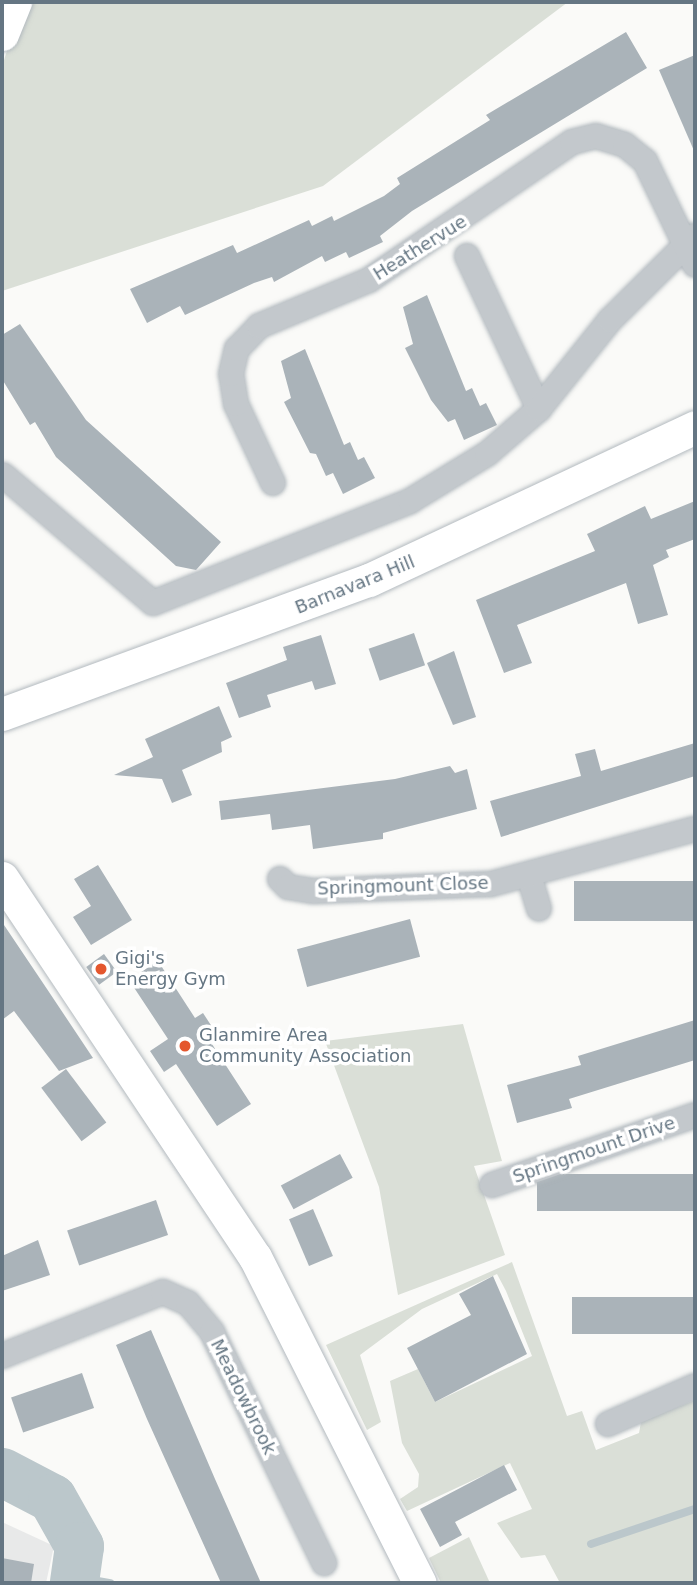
<!DOCTYPE html>
<html>
<head>
<meta charset="utf-8">
<style>
  body { margin:0 }
  #map { position:relative; width:697px; height:1585px; overflow:hidden; background:#fafaf8; font-family:"DejaVu Sans",sans-serif }
  div>[style] { position:absolute }
  [style*='--x'] { left:calc(var(--x)*1px); top:calc(var(--y)*1px); width:calc(var(--w)*1px); rotate:calc(var(--a)*1deg) }
  .built>* { inset:0; background:#e8e9e9 }
  .green>* { inset:0; background:#dadfd7 }
  .stream>* { height:8px; margin:-4px; padding:0 4px; transform-origin:4px; border-radius:4px; background:#bbc7cb }
  .river>* { height:49px; margin:-24.5px; padding:0 24.5px; transform-origin:24.5px; border-radius:24.5px; background:#bbc7cb }
  .building>* { inset:0; background:#aab3b9; transform-origin:0 0 }
  .roads { filter:drop-shadow(0 0 2px #b3babf) drop-shadow(0 0 2px #b3babf) }
  .street>* { height:24px; margin:-12px; padding:0 12px; transform-origin:12px; border-radius:12px; background:#c3c8cc }
  .secondary>* { height:33px; margin:-16.5px; padding:0 16.5px; transform-origin:16.5px; border-radius:16.5px; background:#fff }
  .dots>* { width:19px; height:19px; translate:-50% -50%; box-sizing:border-box; border:4px solid #fff; border-radius:50% }
  span { translate:-50% -50%; white-space:nowrap; text-align:center; line-height:1.15; -webkit-text-stroke:7px #fff; paint-order:stroke }
  .street-label { font-size:18px; color:#657683 }
  .poi-label { font-size:18px; color:#657683 }
  .left { translate:0 -50%; text-align:left }
  .frame { position:absolute; inset:0; border:4px solid #657683; pointer-events:none }
</style>
</head>
<body>
<div id="map">
  <div class="built">
    <div style="clip-path:polygon(2px 1522px,54px 1546px,46px 1583px,2px 1583px)"></div>
  </div>
  <div class="green">
    <div style="clip-path:polygon(23px 2px,568px 2px,323px 186px,2px 291px,2px 66px)"></div>
    <div style="clip-path:polygon(463px 1024px,502px 1161px,474px 1166px,505px 1255px,398px 1295px,379px 1187px,325px 1041px)"></div>
    <div style="clip-path:polygon(512px 1262px,567px 1416px,582px 1411px,596px 1450px,639px 1433px,641px 1422px,695px 1400px,695px 1583px,560px 1583px,545px 1555px,521px 1558px,497px 1523px,532px 1509px,510px 1463px,407px 1511px,400px 1499px,418px 1487px,419px 1474px,402px 1443px,390px 1381px,418px 1369px,435px 1402px,532px 1356px,506px 1291px,497px 1274px,422px 1309px,360px 1355px,381px 1422px,367px 1430px,326px 1345px)"></div>
    <div style="clip-path:polygon(469px 1537px,490px 1583px,441px 1583px,429px 1558px)"></div>
  </div>
  <div class="stream">
    <div style="--x:591;--y:1544;--w:110;--a:-18.6"></div>
    <div style="--x:75;--y:1577;--w:36;--a:10"></div>
  </div>
  <div class="river">
    <div style="--x:2;--y:1472;--w:56;--a:27.5"></div>
    <div style="--x:52;--y:1498;--w:55;--a:60.6"></div>
    <div style="--x:79;--y:1546;--w:37;--a:98"></div>
  </div>
  <div class="building">
    <div style="clip-path:polygon(626px 32px,647px 68px,412px 211px,380px 236px,383px 242px,349px 258px,346px 252px,325px 262px,322px 256px,274px 282px,272px 277px,254px 283px,185px 315px,180px 306px,147px 323px,130px 289px,233px 245px,237px 253px,309px 220px,312px 226px,332px 216px,334px 221px,384px 196px,400px 184px,397px 178px,490px 120px,486px 115px)"></div>
    <div style="clip-path:polygon(695px 55px,695px 153px,659px 70px)"></div>
    <div style="clip-path:polygon(427px 295px,466px 391px,472px 388px,480px 406px,486px 403px,497px 425px,464px 440px,455px 419px,448px 422px,431px 400px,405px 348px,413px 344px,403px 307px)"></div>
    <div style="clip-path:polygon(20px 324px,86px 420px,221px 542px,196px 570px,176px 566px,56px 457px,35px 422px,30px 425px,2px 379px,2px 335px)"></div>
    <div style="clip-path:polygon(305px 349px,344px 445px,350px 442px,358px 460px,364px 457px,375px 478px,343px 494px,333px 473px,326px 476px,316px 454px,310px 453px,284px 402px,291px 398px,281px 361px)"></div>
    <div style="clip-path:polygon(695px 501px,695px 539px,666px 550px,669px 557px,653px 565px,668px 615px,638px 624px,626px 583px,517px 625px,532px 663px,504px 673px,476px 600px,595px 551px,587px 534px,645px 506px,651px 519px)"></div>
    <div style="left:414px;top:633px;width:34px;height:48px;rotate:71deg"></div>
    <div style="clip-path:polygon(321px 635px,336px 684px,315px 690px,312px 681px,267px 695px,271px 707px,239px 718px,226px 683px,287px 660px,283px 647px)"></div>
    <div style="clip-path:polygon(454px 651px,476px 717px,453px 725px,427px 663px)"></div>
    <div style="clip-path:polygon(219px 706px,232px 737px,221px 742px,222px 752px,182px 770px,192px 795px,172px 803px,162px 779px,114px 775px,153px 757px,145px 739px)"></div>
    <div style="clip-path:polygon(695px 743px,695px 776px,501px 837px,490px 801px,581px 776px,575px 754px,595px 749px,601px 771px)"></div>
    <div style="clip-path:polygon(450px 766px,455px 773px,467px 769px,477px 809px,383px 833px,383px 839px,313px 849px,310px 825px,272px 830px,270px 814px,221px 820px,219px 801px,395px 779px)"></div>
    <div style="clip-path:polygon(98px 865px,132px 920px,91px 945px,73px 917px,91px 906px,74px 879px)"></div>
    <div style="left:695px;top:881px;width:40px;height:121px;rotate:90deg"></div>
    <div style="left:410px;top:919px;width:39px;height:117px;rotate:75deg"></div>
    <div style="clip-path:polygon(2px 922px,47px 989px,93px 1058px,59px 1071px,14px 1011px,2px 1020px)"></div>
    <div style="left:104px;top:954px;width:22px;height:22px;rotate:54deg"></div>
    <div style="clip-path:polygon(158px 961px,195px 1018px,203px 1013px,218px 1036px,210px 1041px,251px 1104px,217px 1126px,176px 1064px,164px 1072px,150px 1051px,168px 1039px,129px 980px)"></div>
    <div style="clip-path:polygon(695px 1020px,695px 1060px,569px 1099px,572px 1108px,517px 1123px,507px 1085px,581px 1065px,578px 1056px)"></div>
    <div style="left:66px;top:1069px;width:67px;height:31px;rotate:53deg"></div>
    <div style="left:340px;top:1154px;width:27px;height:67px;rotate:62deg"></div>
    <div style="left:695px;top:1174px;width:37px;height:158px;rotate:90deg"></div>
    <div style="left:156px;top:1200px;width:37px;height:94px;rotate:71deg"></div>
    <div style="left:313px;top:1209px;width:51px;height:26px;rotate:67deg"></div>
    <div style="clip-path:polygon(38px 1240px,50px 1275px,2px 1291px,2px 1256px)"></div>
    <div style="clip-path:polygon(493px 1276px,527px 1354px,435px 1402px,407px 1348px,471px 1315px,459px 1294px)"></div>
    <div style="left:695px;top:1297px;width:37px;height:123px;rotate:90deg"></div>
    <div style="clip-path:polygon(151px 1330px,215px 1479px,261px 1583px,221px 1583px,147px 1419px,116px 1345px)"></div>
    <div style="left:82px;top:1373px;width:37px;height:75px;rotate:71deg"></div>
    <div style="clip-path:polygon(504px 1465px,517px 1490px,455px 1522px,462px 1535px,440px 1547px,420px 1509px)"></div>
    <div style="clip-path:polygon(2px 1558px,34px 1564px,31px 1583px,2px 1583px)"></div>
  </div>
  <div class="roads">
    <div class="street">
      <div style="--x:467;--y:256;--w:169;--a:64.8"></div>
      <div style="--x:3;--y:475;--w:197;--a:40.5"></div>
      <div style="--x:153;--y:603;--w:277;--a:-21.6"></div>
      <div style="--x:410;--y:501;--w:90;--a:-31.4"></div>
      <div style="--x:487;--y:454;--w:69;--a:-40.9"></div>
      <div style="--x:539;--y:409;--w:114;--a:-51.4"></div>
      <div style="--x:610;--y:320;--w:120;--a:-44.7"></div>
      <div style="--x:273;--y:483;--w:87;--a:-115.1"></div>
      <div style="--x:236;--y:404;--w:30;--a:-99"></div>
      <div style="--x:231;--y:374;--w:26;--a:-77"></div>
      <div style="--x:237;--y:349;--w:32;--a:-46"></div>
      <div style="--x:259;--y:326;--w:119;--a:-22.7"></div>
      <div style="--x:369;--y:280;--w:245;--a:-34.2"></div>
      <div style="--x:572;--y:142;--w:25;--a:-14"></div>
      <div style="--x:596;--y:136;--w:30;--a:17"></div>
      <div style="--x:625;--y:145;--w:26;--a:39"></div>
      <div style="--x:645;--y:161;--w:115;--a:64.3"></div>
      <div style="--x:529;--y:876;--w:34;--a:73"></div>
      <div style="--x:280;--y:879;--w:11;--a:45"></div>
      <div style="--x:288;--y:887;--w:26;--a:9"></div>
      <div style="--x:314;--y:891;--w:177;--a:-2.3"></div>
      <div style="--x:491;--y:884;--w:211;--a:-15.1"></div>
      <div style="--x:492;--y:1185;--w:215;--a:-19"></div>
      <div style="--x:2;--y:1356;--w:173;--a:-21.7"></div>
      <div style="--x:163;--y:1292;--w:27;--a:24"></div>
      <div style="--x:188;--y:1303;--w:38;--a:50"></div>
      <div style="--x:212;--y:1332;--w:257;--a:64.1"></div>
      <div style="--x:608;--y:1424;--w:95;--a:-23.6"></div>
    </div>
    <div class="secondary">
      <div style="--x:2;--y:34;--w:35;--a:-68"></div>
      <div style="--x:2;--y:714;--w:391;--a:-20.1"></div>
      <div style="--x:369;--y:580;--w:360;--a:-25.1"></div>
      <div style="--x:2;--y:878;--w:456;--a:56.3"></div>
      <div style="--x:255;--y:1257;--w:365;--a:63.2"></div>
    </div>
  </div>
  <div class="dots">
    <div style="left:101px;top:969px;background:#e4572e"></div>
    <div style="left:185px;top:1046px;background:#e4572e"></div>
  </div>
  <div class="street-label">
    <span style="left:420px;top:248px;rotate:-32deg">Heathervue</span>
    <span style="left:355px;top:585px;rotate:-22deg">Barnavara Hill</span>
    <span style="left:403px;top:886px;rotate:-2deg">Springmount Close</span>
    <span style="left:594px;top:1150px;rotate:-19deg">Springmount Drive</span>
    <span style="left:243px;top:1397px;rotate:64deg">Meadowbrook</span>
  </div>
  <div class="poi-label">
    <span class="left" style="left:115px;top:969px">Gigi's<br>Energy Gym</span>
    <span class="left" style="left:199px;top:1046px">Glanmire Area<br>Community Association</span>
  </div>
  <div class="frame"></div>
</div>
</body>
</html>
